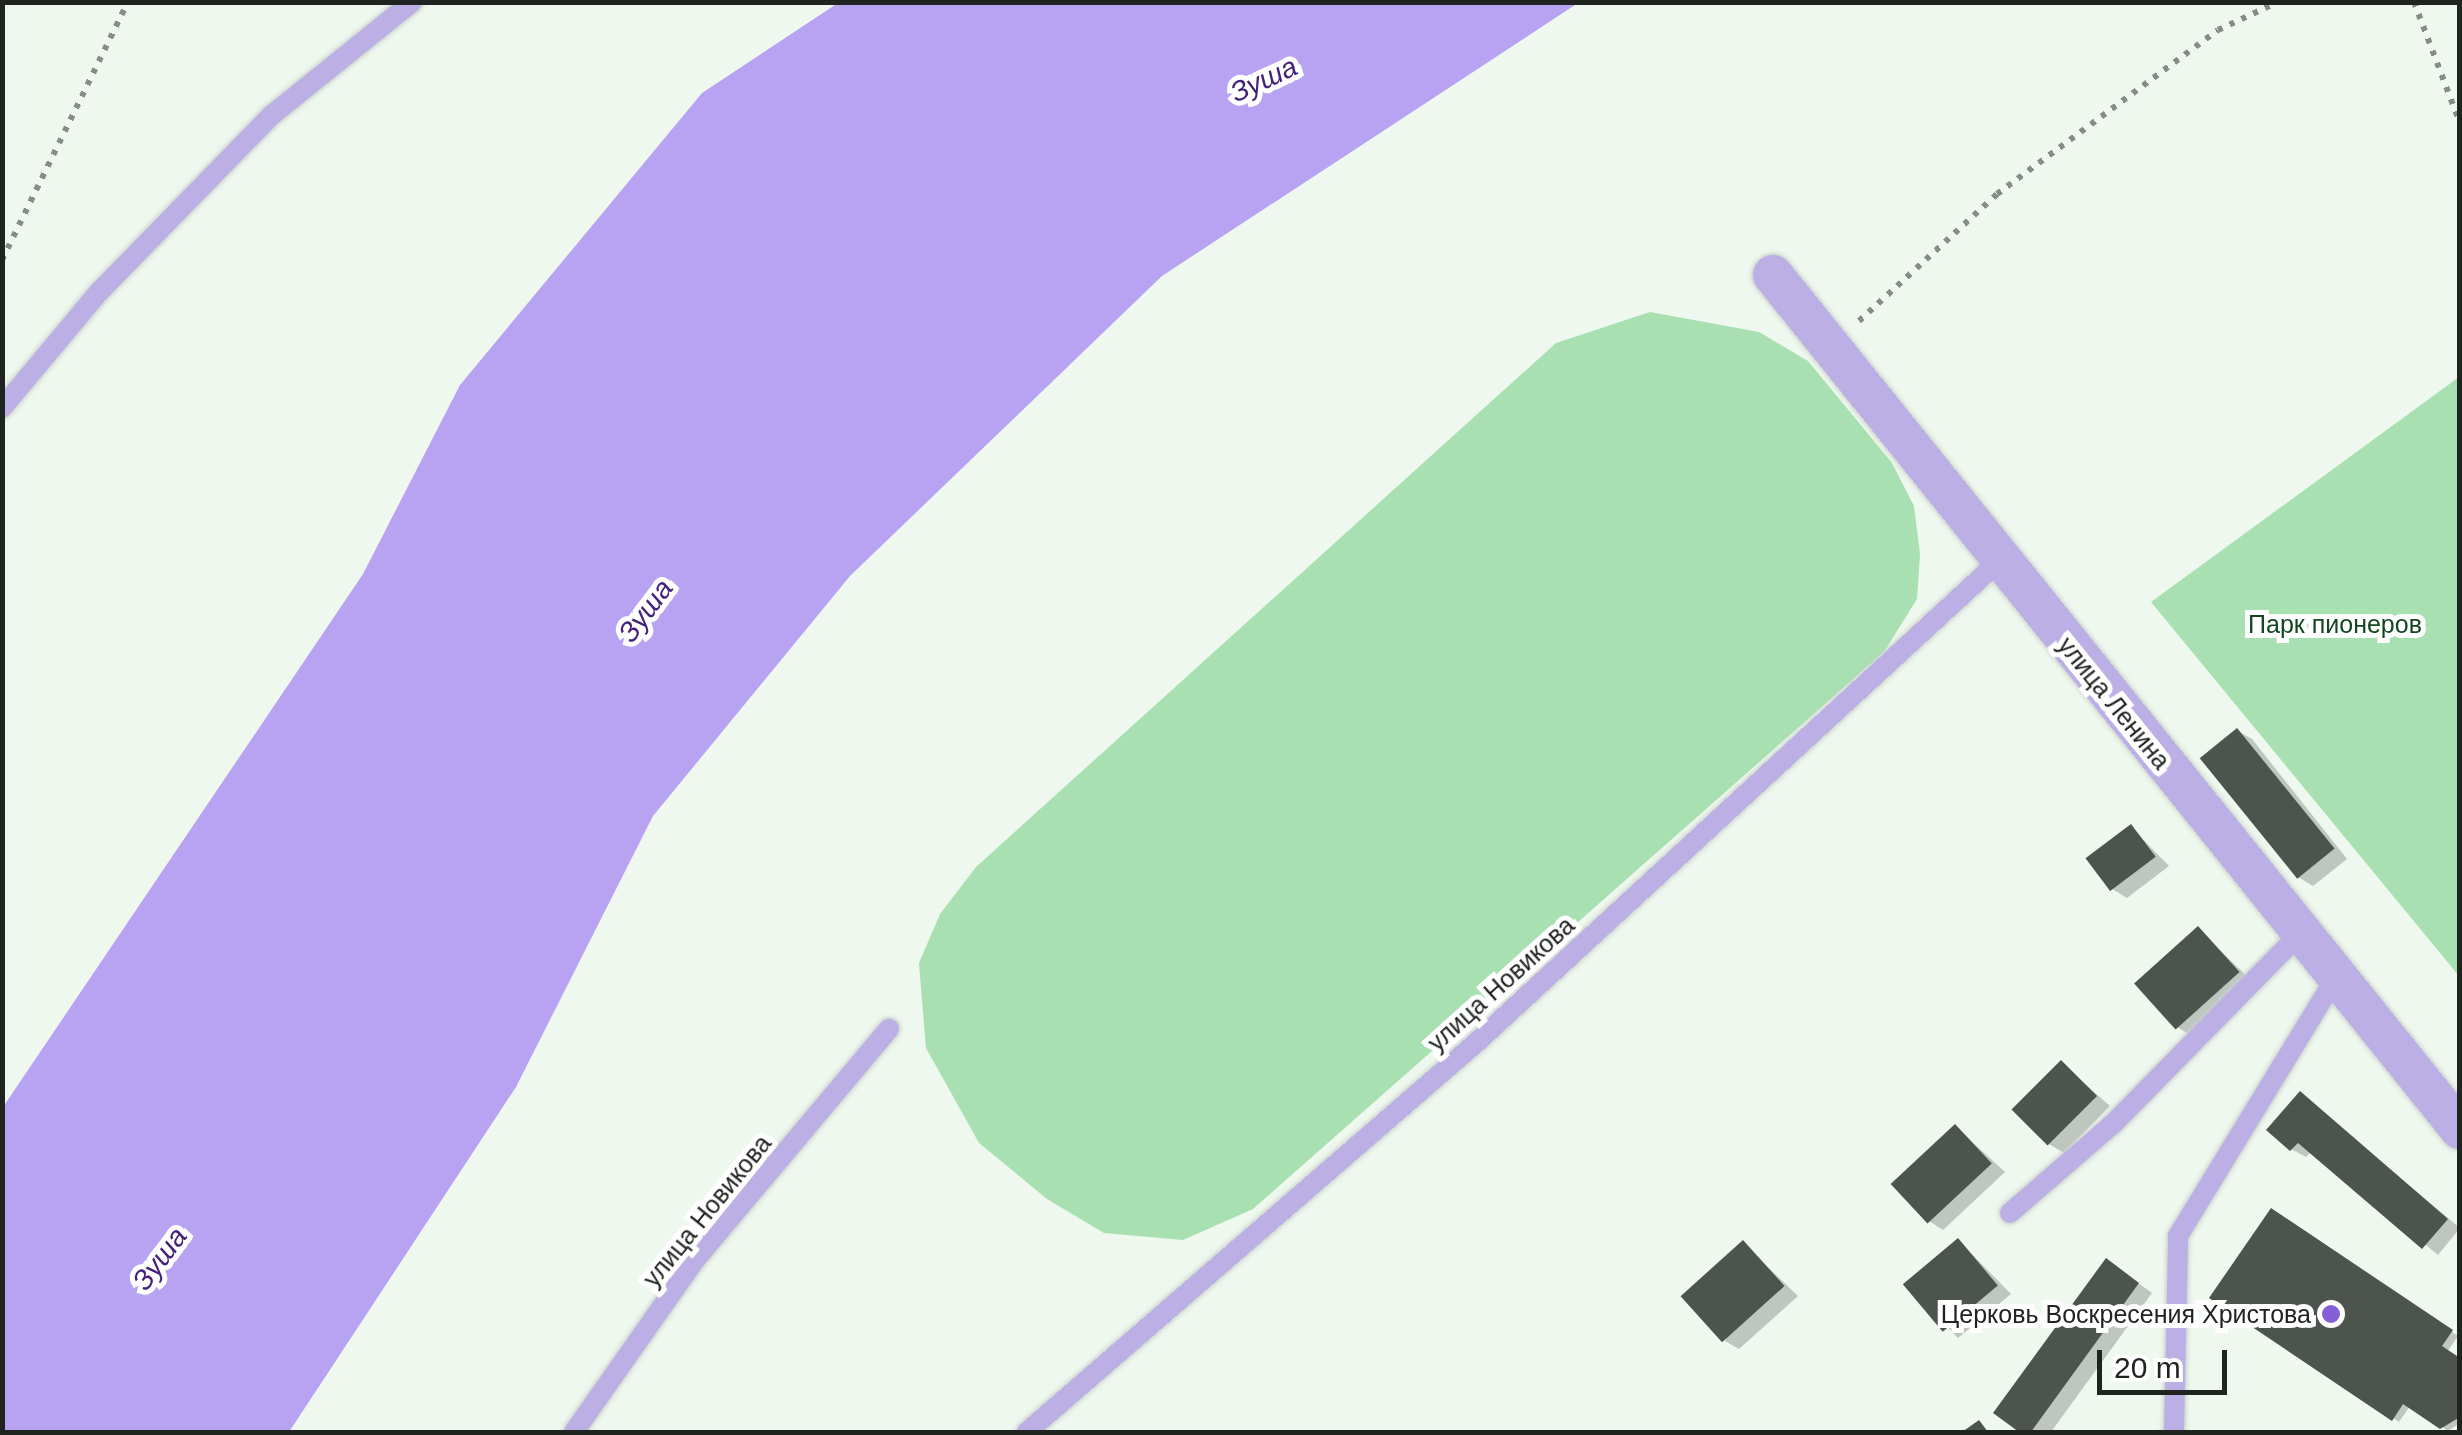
<!DOCTYPE html>
<html>
<head>
<meta charset="utf-8">
<style>
  body { margin:0 }
  #map { position:relative; width:2462px; height:1435px; overflow:hidden; background:#eef8ef; font-family:Arial,sans-serif }
  div>[style] { position:absolute }
  [style*='--x'] { left:calc(var(--x)*1px); top:calc(var(--y)*1px); width:calc(var(--w)*1px); rotate:calc(var(--a)*1deg) }
  .green>* { inset:0; background:#a9e0b1 }
  .water>* { inset:0; background:#b7a3f2 }
  .shadow>* { inset:0; background:#0003 }
  .building>* { inset:0; background:#4c544d; transform-origin:0 0 }
  .path>* { height:6px; margin-top:-3px; transform-origin:0; background:repeating-linear-gradient(90deg,#868d87 0 5px,transparent 0 13px) }
  .roads { filter:drop-shadow(0 0 2px #c9d2ca) drop-shadow(0 0 2px #c9d2ca) }
  .lane>* { height:20px; margin:-10px; padding:0 10px; transform-origin:10px; border-radius:10px; background:#bcafe6 }
  .street>* { height:40px; margin:-20px; padding:0 20px; transform-origin:20px; border-radius:20px; background:#bcafe6 }
  .dots>* { width:28px; height:28px; translate:-50% -50%; box-sizing:border-box; border:5px solid #fff; border-radius:50% }
  span { translate:-50% -50%; white-space:nowrap; text-align:center; line-height:1.15; -webkit-text-stroke:10px #fff; paint-order:stroke }
  .park-label { font-size:25px; color:#124720 }
  .street-label { font-size:25px; color:#202421 }
  .poi-label { font-size:25px; color:#202421 }
  .right { translate:-100% -50%; text-align:right }
  .water-label { font-size:28px; color:#43217b; font-style:italic }
  .frame { position:absolute; inset:0; border:5px solid #202421; pointer-events:none }
  .scale { position:absolute; left:2097px; top:1350px; width:130px; height:45px; box-sizing:border-box; border:5px solid #202421; border-top:0; padding-left:12px; font-size:30px; line-height:35px; white-space:nowrap; color:#202421; -webkit-text-stroke:8px #fff; paint-order:stroke }
</style>
</head>
<body>
<div id="map">
  <div class="green">
    <div style="clip-path:polygon(1650px 312px,1759px 332px,1808px 361px,1892px 463px,1914px 506px,1920px 554px,1917px 599px,1884px 652px,1253px 1209px,1183px 1240px,1104px 1233px,1047px 1199px,979px 1143px,926px 1048px,919px 963px,940px 914px,976px 867px,1556px 343px)"></div>
    <div style="clip-path:polygon(2459px 377px,2459px 976px,2151px 602px)"></div>
  </div>
  <div class="water">
    <div style="clip-path:polygon(838px 3px,1578px 3px,1162px 276px,850px 576px,653px 816px,516px 1087px,289px 1432px,3px 1432px,3px 1107px,363px 574px,460px 385px,702px 93px)"></div>
  </div>
  <div class="shadow">
    <div style="clip-path:polygon(2238px 731px,2252px 739px,2347px 859px,2313px 886px,2298px 877px,2203px 758px)"></div>
    <div style="clip-path:polygon(2131px 827px,2169px 866px,2127px 898px,2112px 889px)"></div>
    <div style="clip-path:polygon(2198px 929px,2252px 981px,2192px 1036px,2177px 1027px)"></div>
    <div style="clip-path:polygon(2061px 1063px,2110px 1106px,2064px 1153px,2049px 1144px)"></div>
    <div style="clip-path:polygon(2300px 1094px,2460px 1228px,2438px 1255px,2312px 1151px,2306px 1157px,2291px 1149px)"></div>
    <div style="clip-path:polygon(1956px 1127px,2005px 1172px,1943px 1230px,1929px 1221px)"></div>
    <div style="clip-path:polygon(2272px 1211px,2458px 1336px,2447px 1352px,2460px 1360px,2460px 1423px,2448px 1431px,2410px 1406px,2399px 1422px,2213px 1298px)"></div>
    <div style="clip-path:polygon(1959px 1241px,2011px 1294px,1958px 1338px,1906px 1284px)"></div>
    <div style="clip-path:polygon(1743px 1243px,1798px 1296px,1739px 1349px,1725px 1341px)"></div>
    <div style="clip-path:polygon(2120px 1270px,2152px 1293px,2051px 1432px,2023px 1432px,1996px 1413px)"></div>
  </div>
  <div class="building">
    <div style="left:2237px;top:728px;width:155px;height:48px;rotate:51deg"></div>
    <div style="left:2131px;top:824px;width:41px;height:57px;rotate:53deg"></div>
    <div style="left:2198px;top:926px;width:62px;height:86px;rotate:48deg"></div>
    <div style="left:2061px;top:1060px;width:51px;height:70px;rotate:45deg"></div>
    <div style="clip-path:polygon(2300px 1091px,2448px 1219px,2422px 1249px,2298px 1143px,2290px 1151px,2266px 1130px)"></div>
    <div style="left:1955px;top:1124px;width:54px;height:88px;rotate:47deg"></div>
    <div style="clip-path:polygon(2271px 1208px,2453px 1330px,2442px 1346px,2460px 1358px,2460px 1417px,2440px 1429px,2403px 1404px,2392px 1421px,2209px 1298px)"></div>
    <div style="left:1958px;top:1238px;width:62px;height:72px;rotate:50deg"></div>
    <div style="left:1743px;top:1240px;width:62px;height:84px;rotate:48deg"></div>
    <div style="clip-path:polygon(2106px 1258px,2139px 1283px,2031px 1432px,2019px 1432px,1993px 1413px)"></div>
    <div style="clip-path:polygon(1979px 1420px,1988px 1432px,1962px 1432px)"></div>
  </div>
  <div class="path">
    <div style="--x:2414;--y:2;--w:129;--a:69.2"></div>
    <div style="--x:2;--y:260;--w:287;--a:-64"></div>
    <div style="--x:1859;--y:321;--w:188;--a:-42.6"></div>
    <div style="--x:1997;--y:194;--w:275;--a:-36.6"></div>
    <div style="--x:2218;--y:30;--w:66;--a:-25"></div>
  </div>
  <div class="roads">
    <div class="lane">
      <div style="--x:2;--y:408;--w:153;--a:-50.1"></div>
      <div style="--x:100;--y:291;--w:246;--a:-45.7"></div>
      <div style="--x:272;--y:115;--w:180;--a:-38.9"></div>
      <div style="--x:2010;--y:1213;--w:138;--a:-40.9"></div>
      <div style="--x:2114;--y:1123;--w:265;--a:-45.5"></div>
      <div style="--x:574;--y:1432;--w:210;--a:-54.9"></div>
      <div style="--x:695;--y:1260;--w:302;--a:-50"></div>
      <div style="--x:1027;--y:1432;--w:597;--a:-40.92"></div>
      <div style="--x:1478;--y:1041;--w:708;--a:-42.65"></div>
      <div style="--x:2174;--y:1432;--w:196;--a:-88.8"></div>
      <div style="--x:2178;--y:1236;--w:303;--a:-58.6"></div>
    </div>
    <div class="street">
      <div style="--x:1773;--y:275;--w:1096;--a:51.19"></div>
    </div>
  </div>
  <div class="dots">
    <div style="left:2331px;top:1314px;background:#855ed8"></div>
  </div>
  <div class="park-label">
    <span style="left:2335px;top:624px">Парк пионеров</span>
  </div>
  <div class="street-label">
    <span style="left:2114px;top:703px;rotate:51deg">улица Ленина</span>
    <span style="left:1501px;top:984px;rotate:-42deg">улица Новикова</span>
    <span style="left:707px;top:1211px;rotate:-51deg">улица Новикова</span>
  </div>
  <div class="poi-label">
    <span class="right" style="left:2311px;top:1314px">Церковь Воскресения Христова</span>
  </div>
  <div class="water-label">
    <span style="left:1264px;top:80px;rotate:-25deg">Зуша</span>
    <span style="left:646px;top:611px;rotate:-53deg">Зуша</span>
    <span style="left:160px;top:1259px;rotate:-53deg">Зуша</span>
  </div>
  <div class="frame"></div>
  <div class="scale">20 m</div>
</div>
</body>
</html>
